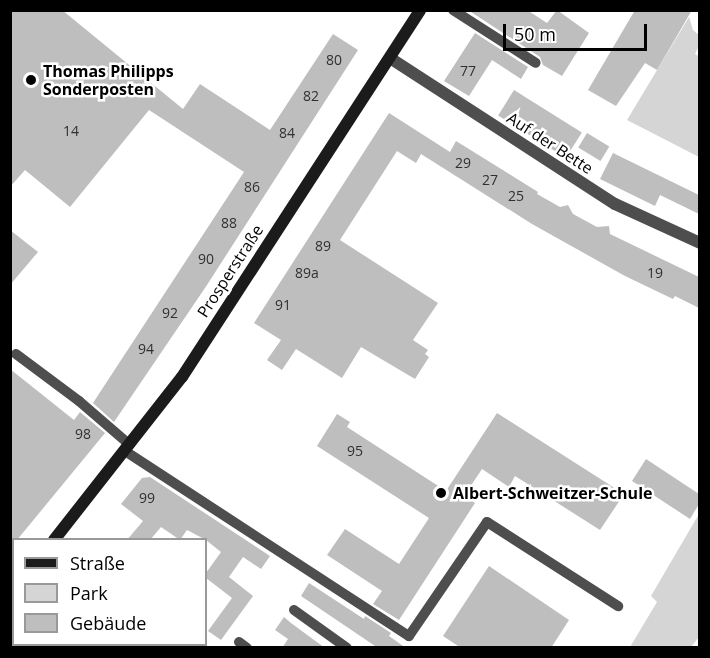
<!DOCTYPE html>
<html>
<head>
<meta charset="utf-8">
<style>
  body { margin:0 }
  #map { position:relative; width:710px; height:658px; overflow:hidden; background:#fff; font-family:"Open Sans",sans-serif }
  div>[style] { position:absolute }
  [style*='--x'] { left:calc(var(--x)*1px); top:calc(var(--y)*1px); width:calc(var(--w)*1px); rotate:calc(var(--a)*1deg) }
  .green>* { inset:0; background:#d5d5d5 }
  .building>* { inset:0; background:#bebebe; transform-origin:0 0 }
  .service>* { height:10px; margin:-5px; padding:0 5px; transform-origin:5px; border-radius:5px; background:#4e4e4e }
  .minor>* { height:12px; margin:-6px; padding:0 6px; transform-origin:6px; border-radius:6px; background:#4e4e4e }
  .secondary>* { height:12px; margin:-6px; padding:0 6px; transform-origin:6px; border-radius:6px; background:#1b1b1b }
  .dots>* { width:16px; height:16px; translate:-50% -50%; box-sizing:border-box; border:3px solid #fff; border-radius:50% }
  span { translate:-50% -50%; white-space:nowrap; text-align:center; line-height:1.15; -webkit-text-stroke:5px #fff; paint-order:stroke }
  .number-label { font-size:14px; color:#303030 }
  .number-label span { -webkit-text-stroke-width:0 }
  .poi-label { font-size:16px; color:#000; font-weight:700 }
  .left { translate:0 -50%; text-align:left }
  .street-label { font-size:16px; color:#000 }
  .frame { position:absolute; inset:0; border:12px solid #000; pointer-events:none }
  .legend { position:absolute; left:12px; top:538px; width:195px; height:108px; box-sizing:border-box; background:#fff; border:2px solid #999; margin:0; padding:8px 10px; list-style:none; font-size:18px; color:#000 }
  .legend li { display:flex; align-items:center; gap:12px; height:30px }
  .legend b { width:30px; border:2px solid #999 }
  .scale { position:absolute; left:503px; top:24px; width:144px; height:27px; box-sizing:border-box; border:3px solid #000; border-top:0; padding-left:8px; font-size:18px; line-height:21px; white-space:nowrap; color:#000; -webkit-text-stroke:4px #fff; paint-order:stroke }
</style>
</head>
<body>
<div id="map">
  <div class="green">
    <div style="clip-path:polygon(689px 17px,693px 30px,699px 35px,699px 46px,695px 54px,700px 57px,699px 157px,627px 120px)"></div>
    <div style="clip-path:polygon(699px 514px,699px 637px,691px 647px,630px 647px,657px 602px,651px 596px)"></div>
  </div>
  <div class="building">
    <div style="clip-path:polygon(10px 10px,62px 10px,183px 109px,200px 84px,270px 130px,333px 34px,358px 50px,207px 285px,114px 422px,93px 403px,244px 172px,149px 110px,70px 207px,25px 170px,10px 187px)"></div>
    <div style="clip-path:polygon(468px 10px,527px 10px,547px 23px,557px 10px,589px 33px,562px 76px,543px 65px,540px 57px)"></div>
    <div style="clip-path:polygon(635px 10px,692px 10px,657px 70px,645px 63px,616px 106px,588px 90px)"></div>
    <div style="clip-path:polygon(475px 33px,528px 67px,521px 79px,492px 60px,469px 96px,444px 81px)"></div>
    <div style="left:514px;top:90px;width:80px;height:30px;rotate:32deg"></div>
    <div style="clip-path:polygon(389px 113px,450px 152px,456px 141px,538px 192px,537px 194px,560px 207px,568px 205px,573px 214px,597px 227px,609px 226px,610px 234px,699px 277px,699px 308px,675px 296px,673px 299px,625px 276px,532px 224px,421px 154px,416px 163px,397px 151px,340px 240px,438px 303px,413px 340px,428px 350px,425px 354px,429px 357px,415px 379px,361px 347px,342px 378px,296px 349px,282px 370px,267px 360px,281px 340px,254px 323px)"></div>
    <div style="left:587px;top:133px;width:26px;height:17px;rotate:31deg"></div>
    <div style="clip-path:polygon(613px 153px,699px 195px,699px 214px,660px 195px,655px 206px,600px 179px)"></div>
    <div style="clip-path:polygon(10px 230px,38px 252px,10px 285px)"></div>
    <div style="clip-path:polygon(10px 369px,74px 420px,80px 412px,105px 433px,17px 540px,14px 540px,10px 548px)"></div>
    <div style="clip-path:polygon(497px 413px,624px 494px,600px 530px,515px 476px,509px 487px,482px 469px,464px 496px,475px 503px,399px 620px,373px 604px,382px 591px,327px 555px,345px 529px,399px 564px,429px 518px,317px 446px,337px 414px,350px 422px,347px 427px,446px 491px)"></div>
    <div style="clip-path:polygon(646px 459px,699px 494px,699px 504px,690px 519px,632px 481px)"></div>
    <div style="clip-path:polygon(150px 477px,270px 556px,261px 569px,243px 557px,229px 577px,253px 596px,221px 640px,208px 631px,232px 598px,206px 578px,206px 573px,221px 552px,206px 540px,187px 530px,180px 540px,161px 527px,150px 540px,127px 540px,143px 521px,121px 504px,142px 478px)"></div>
    <div style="clip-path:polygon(489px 566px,569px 620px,551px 648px,461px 648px,443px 636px)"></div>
    <div style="clip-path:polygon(309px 583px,364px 619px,365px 616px,391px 633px,389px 636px,406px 648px,378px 648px,301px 596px)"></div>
    <div style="clip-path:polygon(284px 617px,291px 623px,325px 648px,282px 648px,288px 639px,275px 630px)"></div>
  </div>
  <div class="service">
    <div style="--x:453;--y:10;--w:98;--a:32.6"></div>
    <div style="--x:16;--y:354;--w:79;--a:36.7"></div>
    <div style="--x:79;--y:401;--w:67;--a:40.8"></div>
    <div style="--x:125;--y:451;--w:339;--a:33.1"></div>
    <div style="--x:409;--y:636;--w:138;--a:-55.6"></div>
    <div style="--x:487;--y:522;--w:156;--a:32.7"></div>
    <div style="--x:294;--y:610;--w:65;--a:35.6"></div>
    <div style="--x:239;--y:642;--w:10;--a:37"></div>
  </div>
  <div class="minor">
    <div style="--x:390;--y:58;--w:268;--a:33"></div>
    <div style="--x:615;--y:204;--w:94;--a:24.6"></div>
  </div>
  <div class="secondary">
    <div style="--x:54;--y:540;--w:207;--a:-51.9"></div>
    <div style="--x:182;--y:377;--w:437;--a:-57"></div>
    <div style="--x:10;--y:592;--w:6;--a:-45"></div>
  </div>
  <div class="dots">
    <div style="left:31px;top:80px;background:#000"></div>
    <div style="left:441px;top:493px;background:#000"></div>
  </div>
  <div class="number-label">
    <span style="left:334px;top:60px">80</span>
    <span style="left:468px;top:71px">77</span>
    <span style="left:311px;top:96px">82</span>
    <span style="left:71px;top:131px">14</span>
    <span style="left:287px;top:133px">84</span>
    <span style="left:463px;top:163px">29</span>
    <span style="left:490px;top:180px">27</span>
    <span style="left:252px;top:187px">86</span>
    <span style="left:516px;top:196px">25</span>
    <span style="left:229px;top:223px">88</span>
    <span style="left:323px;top:246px">89</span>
    <span style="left:206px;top:259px">90</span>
    <span style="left:307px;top:273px">89a</span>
    <span style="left:655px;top:273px">19</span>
    <span style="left:283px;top:305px">91</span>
    <span style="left:170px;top:313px">92</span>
    <span style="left:146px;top:349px">94</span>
    <span style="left:83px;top:434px">98</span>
    <span style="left:355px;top:451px">95</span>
    <span style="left:147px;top:498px">99</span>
  </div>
  <div class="poi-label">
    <span class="left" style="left:43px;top:80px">Thomas Philipps<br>Sonderposten</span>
    <span class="left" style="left:453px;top:493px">Albert-Schweitzer-Schule</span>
  </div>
  <div class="street-label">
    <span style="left:550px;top:143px;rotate:33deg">Auf der Bette</span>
    <span style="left:230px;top:271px;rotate:-57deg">Prosperstraße</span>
  </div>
  <div class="frame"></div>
  <ul class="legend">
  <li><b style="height:8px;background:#1b1b1b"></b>Straße</li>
  <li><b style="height:16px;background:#d5d5d5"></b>Park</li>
  <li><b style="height:16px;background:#bebebe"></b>Gebäude</li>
  </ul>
  <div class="scale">50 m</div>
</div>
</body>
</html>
